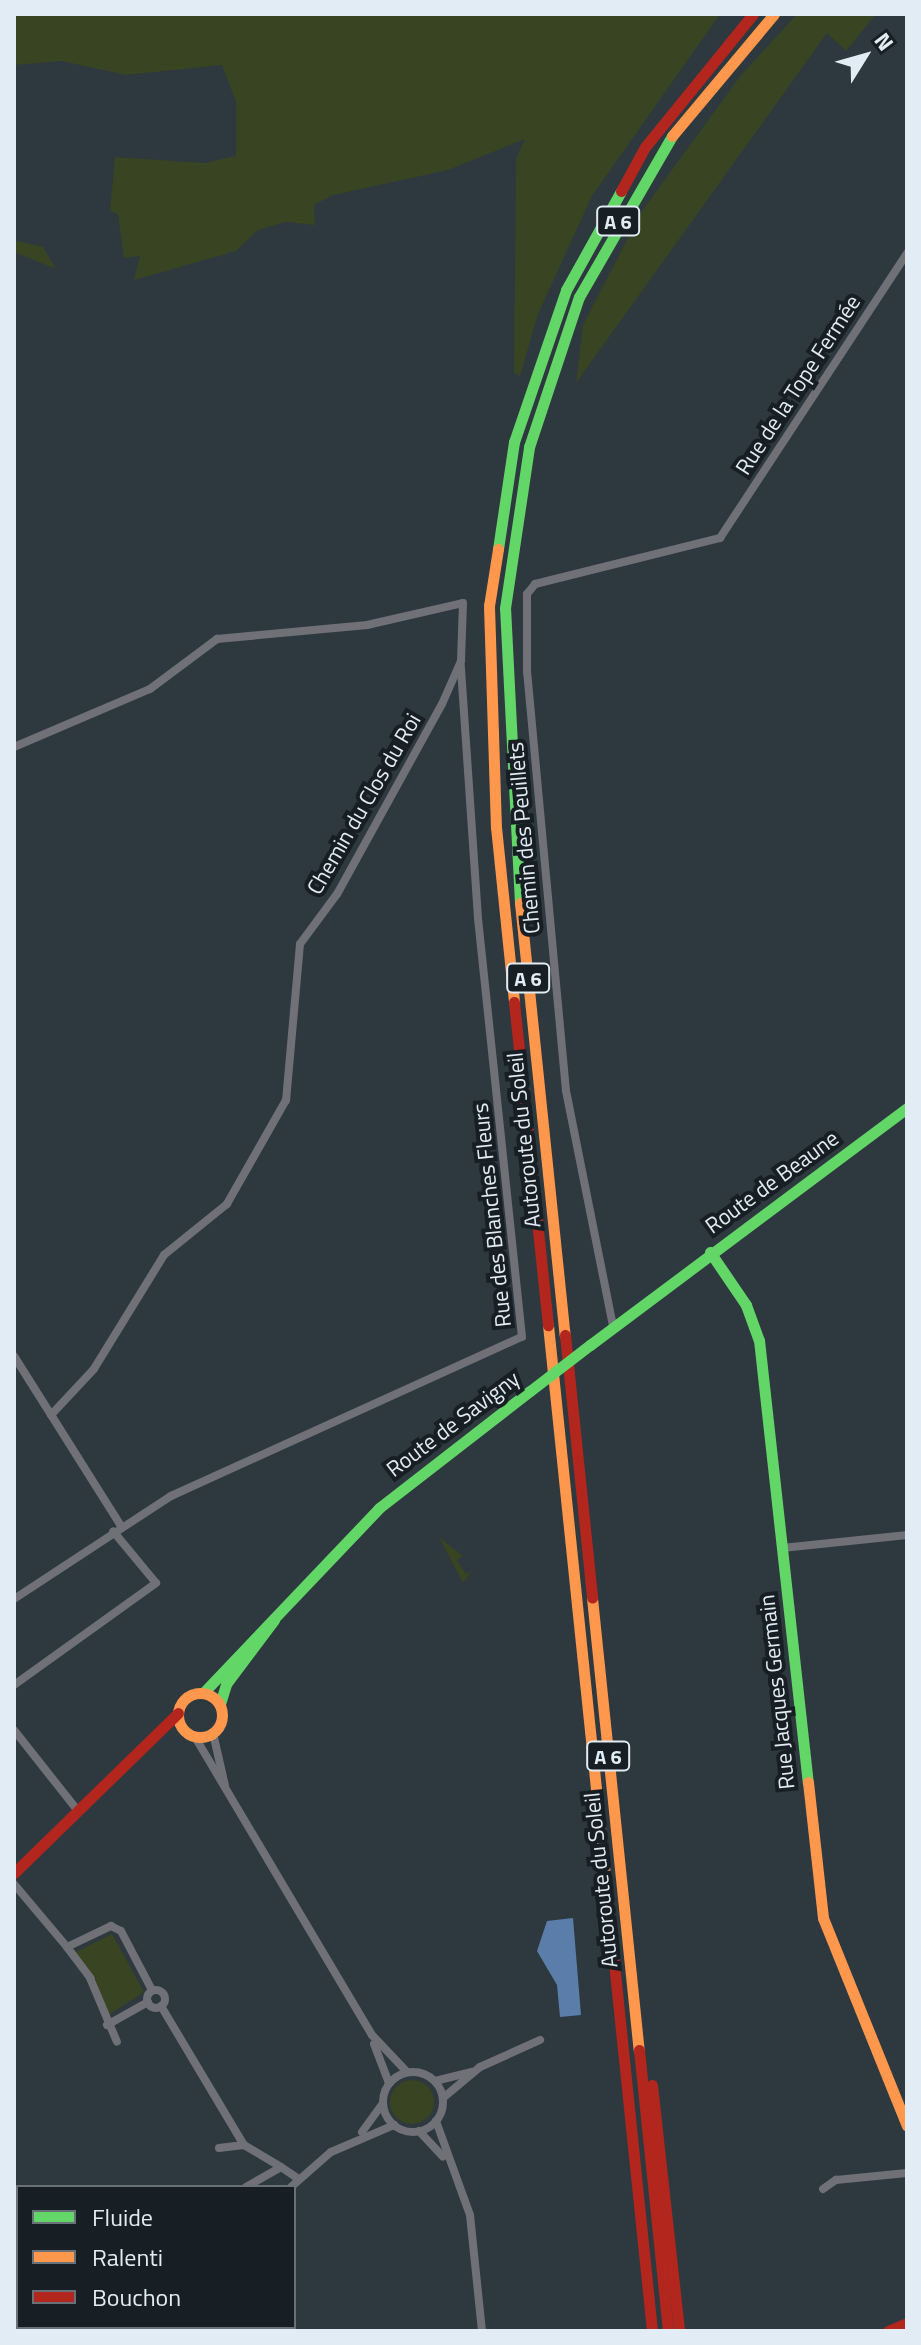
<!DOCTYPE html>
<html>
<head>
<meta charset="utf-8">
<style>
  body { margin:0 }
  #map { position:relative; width:921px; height:2345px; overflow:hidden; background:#2e383f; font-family:"Titillium Web",sans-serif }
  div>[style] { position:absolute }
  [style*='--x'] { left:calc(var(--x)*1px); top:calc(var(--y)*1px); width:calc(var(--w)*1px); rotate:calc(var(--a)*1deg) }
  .green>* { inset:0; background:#394422 }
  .round { border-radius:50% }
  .water>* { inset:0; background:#5a7daa }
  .street>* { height:8px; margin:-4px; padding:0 4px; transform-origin:4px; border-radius:4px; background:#6f7176 }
  .street>.ring { margin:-4px; padding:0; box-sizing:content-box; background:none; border:8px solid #6f7176; border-radius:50% }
  .fast>* { height:11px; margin:-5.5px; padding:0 5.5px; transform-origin:5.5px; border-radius:5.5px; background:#63d668 }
  .slow>* { height:11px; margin:-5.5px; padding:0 5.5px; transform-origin:5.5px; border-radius:5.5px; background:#ff974d }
  .slow>.ring { margin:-5.5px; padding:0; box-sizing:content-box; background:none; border:11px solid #ff974d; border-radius:50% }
  .jam>* { height:11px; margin:-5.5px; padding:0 5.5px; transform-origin:5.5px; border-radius:5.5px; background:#b3261e }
  .fast-bridge>* { height:11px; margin:-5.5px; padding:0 5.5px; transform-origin:5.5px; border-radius:5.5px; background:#63d668 }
  span { translate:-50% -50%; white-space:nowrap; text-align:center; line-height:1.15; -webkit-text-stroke:8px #171f25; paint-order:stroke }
  .shield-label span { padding:2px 6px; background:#171f25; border:2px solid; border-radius:6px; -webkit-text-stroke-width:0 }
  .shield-label { font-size:20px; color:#e1ecf4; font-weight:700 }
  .street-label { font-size:22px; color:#e1ecf4 }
  .frame { position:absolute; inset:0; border:16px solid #e1ecf4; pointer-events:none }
  .legend { position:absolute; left:16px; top:2185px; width:280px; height:144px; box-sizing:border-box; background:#171f25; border:2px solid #687178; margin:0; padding:10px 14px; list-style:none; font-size:24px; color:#e1ecf4 }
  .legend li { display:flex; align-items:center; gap:16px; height:40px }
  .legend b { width:40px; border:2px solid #687178 }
  .north { position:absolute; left:825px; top:16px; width:80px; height:80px; -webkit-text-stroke:6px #171f25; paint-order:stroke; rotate:53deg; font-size:22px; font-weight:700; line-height:32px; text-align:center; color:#e1ecf4 }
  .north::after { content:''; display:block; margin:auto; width:28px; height:36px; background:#e1ecf4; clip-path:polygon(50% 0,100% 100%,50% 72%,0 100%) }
</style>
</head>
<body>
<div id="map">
  <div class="green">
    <div style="clip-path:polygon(14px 14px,720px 14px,592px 196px,538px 314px,520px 376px,514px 373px,516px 159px,525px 139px,448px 170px,333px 195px,314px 205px,315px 225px,286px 222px,258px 230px,236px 251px,134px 280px,140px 256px,124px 258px,118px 214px,110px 211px,115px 157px,204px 163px,236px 156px,236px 102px,222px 65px,126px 75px,62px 61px,14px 65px)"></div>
    <div style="clip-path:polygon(797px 14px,876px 14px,846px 51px,827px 33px,576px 383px,583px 325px,642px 211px,741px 75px)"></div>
    <div style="clip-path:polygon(14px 240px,43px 247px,56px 269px,14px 252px)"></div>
    <div style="clip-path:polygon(439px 1537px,463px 1556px,457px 1560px,466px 1574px,472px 1571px,463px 1583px)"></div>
    <div style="clip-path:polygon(112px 1934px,144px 1992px,107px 2016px,95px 1978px,76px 1952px)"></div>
    <div class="round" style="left:390px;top:2080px;width:44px;height:44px"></div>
  </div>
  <div class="water">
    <div style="clip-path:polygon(573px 1918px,581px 2015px,560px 2017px,557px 1985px,537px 1951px,547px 1921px)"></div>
  </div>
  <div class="street">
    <div style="--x:14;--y:747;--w:148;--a:-23.1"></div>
    <div style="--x:150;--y:689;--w:84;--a:-36.7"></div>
    <div style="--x:217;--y:639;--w:151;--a:-5.3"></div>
    <div style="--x:367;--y:625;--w:98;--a:-12.9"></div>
    <div style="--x:463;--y:603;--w:58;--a:92"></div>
    <div style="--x:461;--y:661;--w:47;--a:113.8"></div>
    <div style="--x:442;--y:704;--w:217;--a:118.9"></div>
    <div style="--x:337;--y:894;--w:62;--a:126.5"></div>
    <div style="--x:300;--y:944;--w:157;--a:95.1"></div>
    <div style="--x:286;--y:1100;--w:120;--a:119.6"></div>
    <div style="--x:227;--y:1204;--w:81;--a:141"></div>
    <div style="--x:164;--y:1255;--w:134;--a:121.6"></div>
    <div style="--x:94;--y:1369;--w:63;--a:133.1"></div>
    <div style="--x:613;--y:1326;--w:240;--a:-101.3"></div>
    <div style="--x:566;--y:1091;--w:421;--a:-95.3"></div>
    <div style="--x:527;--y:672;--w:78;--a:-90"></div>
    <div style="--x:527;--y:594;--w:13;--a:-51"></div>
    <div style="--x:535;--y:584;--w:191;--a:-14"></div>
    <div style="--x:720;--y:538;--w:341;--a:-56.7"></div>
    <div style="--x:14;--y:1356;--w:201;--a:57.8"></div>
    <div style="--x:782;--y:1548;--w:126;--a:-5.9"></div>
    <div style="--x:14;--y:1599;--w:188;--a:-33.3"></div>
    <div style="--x:171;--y:1496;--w:385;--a:-24.4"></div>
    <div style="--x:522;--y:1337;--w:421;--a:-96"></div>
    <div style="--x:478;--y:918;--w:253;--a:-93.9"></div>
    <div style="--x:14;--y:1685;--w:175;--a:-35.7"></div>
    <div style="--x:156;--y:1583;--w:67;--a:-129.6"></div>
    <div style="--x:14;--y:1730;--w:103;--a:51.7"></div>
    <div style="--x:213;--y:1733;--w:54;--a:77.2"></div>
    <div style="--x:195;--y:1737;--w:347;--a:59.3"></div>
    <div style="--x:372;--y:2035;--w:51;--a:46.6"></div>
    <div style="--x:14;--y:1884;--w:82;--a:49.9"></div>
    <div style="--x:67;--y:1947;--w:49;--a:-25.5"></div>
    <div style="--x:111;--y:1926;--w:11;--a:27"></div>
    <div style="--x:121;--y:1931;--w:67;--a:62.3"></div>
    <div style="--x:67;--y:1947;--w:39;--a:53"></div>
    <div style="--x:90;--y:1978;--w:69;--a:67.1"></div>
    <div class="ring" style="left:147px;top:1990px;width:10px;height:10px"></div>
    <div style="--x:161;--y:2006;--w:162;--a:59.2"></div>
    <div style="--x:244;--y:2145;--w:43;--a:30.7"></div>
    <div style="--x:107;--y:2025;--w:47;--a:-29.3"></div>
    <div style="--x:374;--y:2044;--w:42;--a:69"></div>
    <div class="ring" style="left:383px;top:2072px;width:52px;height:52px"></div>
    <div style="--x:435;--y:2081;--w:38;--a:-14"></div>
    <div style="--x:443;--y:2098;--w:48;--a:-40"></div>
    <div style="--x:480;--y:2067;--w:66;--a:-24.2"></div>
    <div style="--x:436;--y:2121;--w:100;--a:70.1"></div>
    <div style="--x:470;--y:2215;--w:117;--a:84.1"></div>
    <div style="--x:419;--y:2131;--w:35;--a:47"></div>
    <div style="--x:362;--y:2132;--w:34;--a:-54"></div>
    <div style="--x:219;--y:2148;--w:25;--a:-7"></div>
    <div style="--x:246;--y:2187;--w:40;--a:-29.7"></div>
    <div style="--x:281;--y:2167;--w:18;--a:34"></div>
    <div style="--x:291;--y:2187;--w:53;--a:-41.2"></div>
    <div style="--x:331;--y:2152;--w:69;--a:-23.2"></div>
    <div style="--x:823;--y:2189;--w:16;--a:-35"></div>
    <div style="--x:836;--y:2180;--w:71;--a:-5.6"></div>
    <div style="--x:14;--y:2313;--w:4;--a:-27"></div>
    <div style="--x:291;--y:2327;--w:4;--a:90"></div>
  </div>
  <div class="fast">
    <div style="--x:498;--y:549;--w:108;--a:-81.5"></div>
    <div style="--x:514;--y:442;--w:161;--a:-71.1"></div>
    <div style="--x:566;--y:290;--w:113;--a:-60.9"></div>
    <div style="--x:520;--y:903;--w:295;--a:-92.9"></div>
    <div style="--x:505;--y:608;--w:163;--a:-81.5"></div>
    <div style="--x:529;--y:447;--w:158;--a:-71.6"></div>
    <div style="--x:579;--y:297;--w:186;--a:-60"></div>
    <div style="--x:710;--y:1252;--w:64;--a:55.8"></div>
    <div style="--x:746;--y:1305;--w:37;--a:70"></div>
    <div style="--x:759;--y:1340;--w:445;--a:83.7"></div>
    <div style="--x:590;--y:1345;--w:396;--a:-36.8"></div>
    <div style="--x:204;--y:1692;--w:254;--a:-46.4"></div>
    <div style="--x:379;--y:1508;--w:191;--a:-37.8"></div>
    <div style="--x:220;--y:1704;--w:21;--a:-73"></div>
    <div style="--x:226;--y:1684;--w:80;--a:-53.1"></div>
  </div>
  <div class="slow">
    <div style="--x:672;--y:136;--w:159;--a:-50.1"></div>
    <div style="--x:498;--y:549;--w:58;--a:99"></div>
    <div style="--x:489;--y:606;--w:221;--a:88.2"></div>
    <div style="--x:496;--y:827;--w:176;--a:84.1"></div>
    <div style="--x:520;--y:903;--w:434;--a:84.1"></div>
    <div style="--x:548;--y:1325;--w:573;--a:84.09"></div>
    <div style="--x:592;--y:1598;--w:454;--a:84.1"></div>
    <div class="ring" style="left:178px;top:1693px;width:33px;height:33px"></div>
    <div style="--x:808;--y:1782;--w:137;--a:83.7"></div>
    <div style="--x:823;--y:1918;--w:224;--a:68"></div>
  </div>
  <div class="jam">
    <div style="--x:621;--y:191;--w:50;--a:-61.4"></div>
    <div style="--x:645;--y:147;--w:171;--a:-50.9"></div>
    <div style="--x:514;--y:1002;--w:325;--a:84"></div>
    <div style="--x:565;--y:1335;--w:264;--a:84.1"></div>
    <div style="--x:14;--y:1873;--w:229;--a:-44.3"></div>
    <div style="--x:607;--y:1895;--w:438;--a:84.1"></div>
    <div style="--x:639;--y:2050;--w:282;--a:84.1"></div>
    <div style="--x:652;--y:2085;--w:247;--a:83.7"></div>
    <div style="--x:888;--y:2331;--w:21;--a:-23"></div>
  </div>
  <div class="fast-bridge">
    <div style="--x:530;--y:1391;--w:76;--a:-37.5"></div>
  </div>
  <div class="shield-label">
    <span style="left:618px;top:221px">A 6</span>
    <span style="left:528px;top:978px">A 6</span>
    <span style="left:608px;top:1756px">A 6</span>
  </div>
  <div class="street-label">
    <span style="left:798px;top:385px;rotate:-57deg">Rue de la Tope Fermée</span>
    <span style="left:364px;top:804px;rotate:-60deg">Chemin du Clos du Roi</span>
    <span style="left:524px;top:838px;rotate:-95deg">Chemin des Peuillets</span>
    <span style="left:524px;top:1140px;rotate:-96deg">Autoroute du Soleil</span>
    <span style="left:772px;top:1182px;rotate:-36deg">Route de Beaune</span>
    <span style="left:492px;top:1215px;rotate:-96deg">Rue des Blanches Fleurs</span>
    <span style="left:453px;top:1424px;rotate:-37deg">Route de Savigny</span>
    <span style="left:777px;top:1692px;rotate:-96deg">Rue Jacques Germain</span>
    <span style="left:601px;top:1880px;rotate:-96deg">Autoroute du Soleil</span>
  </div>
  <div class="frame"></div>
  <ul class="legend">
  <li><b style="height:10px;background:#63d668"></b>Fluide</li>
  <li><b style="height:10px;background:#ff974d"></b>Ralenti</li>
  <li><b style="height:10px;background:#b3261e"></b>Bouchon</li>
  </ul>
  <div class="north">N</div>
</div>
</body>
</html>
